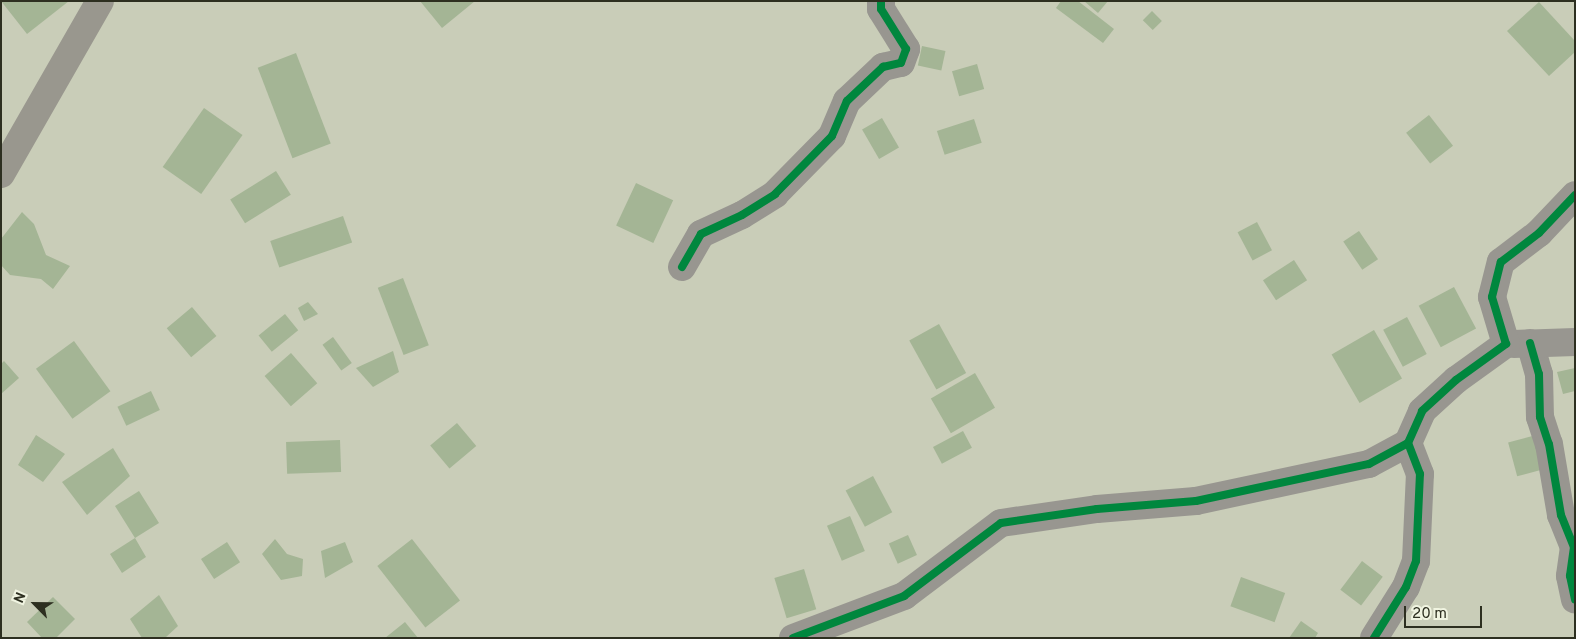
<!DOCTYPE html>
<html>
<head>
<meta charset="utf-8">
<style>
  body { margin:0 }
  #map { position:relative; width:1576px; height:639px; overflow:hidden; background:#c9cdb8; font-family:Overpass,sans-serif }
  div>[style] { position:absolute }
  [style*='--x'] { left:calc(var(--x)*1px); top:calc(var(--y)*1px); width:calc(var(--w)*1px); rotate:calc(var(--a)*1deg) }
  .building>* { inset:0; background:#a4b595; transform-origin:0 0 }
  .minor>* { height:28px; margin:-14px; padding:0 14px; transform-origin:14px; border-radius:14px; background:#989690 }
  .primary>* { height:28px; margin:-14px; padding:0 14px; transform-origin:14px; border-radius:14px; background:#99978e }
  .cycleway>* { height:8px; margin:-4px; padding:0 4px; transform-origin:4px; border-radius:4px; background:#00873e }
  span { translate:-50% -50%; white-space:nowrap; text-align:center; line-height:1.15; -webkit-text-stroke:5px #f0f4e1; paint-order:stroke }
  .frame { position:absolute; inset:0; border:2px solid #2d2f20; pointer-events:none }
  .north { position:absolute; left:10px; top:579px; width:50px; height:50px; -webkit-text-stroke:4px #f0f4e1; paint-order:stroke; rotate:293deg; font-size:14px; font-weight:700; line-height:20px; text-align:center; color:#2d2f20 }
  .north::after { content:''; display:block; margin:auto; width:18px; height:22px; background:#2d2f20; clip-path:polygon(50% 0,100% 100%,50% 72%,0 100%) }
  .scale { position:absolute; left:1404px; top:606px; width:78px; height:22px; box-sizing:border-box; border:2px solid #2d2f20; border-top:0; padding-left:6px; font-size:15px; line-height:18px; white-space:nowrap; color:#2d2f20; -webkit-text-stroke:4px #f0f4e1; paint-order:stroke }
</style>
</head>
<body>
<div id="map">
  <div class="building">
    <div style="clip-path:polygon(1px 1px,69px 1px,27px 34px)"></div>
    <div style="clip-path:polygon(420px 1px,475px 1px,442px 28px)"></div>
    <div style="clip-path:polygon(1061px 1px,1078px 1px,1114px 29px,1103px 43px,1056px 8px)"></div>
    <div style="clip-path:polygon(1084px 1px,1108px 1px,1098px 13px)"></div>
    <div style="clip-path:polygon(1539px 2px,1575px 41px,1575px 52px,1549px 76px,1507px 31px)"></div>
    <div style="left:1152px;top:11px;width:14px;height:13px;rotate:45deg"></div>
    <div style="left:922px;top:46px;width:24px;height:20px;rotate:12deg"></div>
    <div style="left:296px;top:53px;width:97px;height:41px;rotate:69deg"></div>
    <div style="left:977px;top:64px;width:26px;height:26px;rotate:74deg"></div>
    <div style="left:204px;top:108px;width:47px;height:72px;rotate:35deg"></div>
    <div style="left:1429px;top:115px;width:39px;height:29px;rotate:52deg"></div>
    <div style="left:882px;top:118px;width:34px;height:23px;rotate:60deg"></div>
    <div style="left:974px;top:119px;width:25px;height:39px;rotate:72deg"></div>
    <div style="left:276px;top:171px;width:28px;height:54px;rotate:58deg"></div>
    <div style="left:636px;top:183px;width:41px;height:47px;rotate:25deg"></div>
    <div style="clip-path:polygon(22px 212px,34px 224px,46px 255px,70px 266px,53px 289px,41px 279px,10px 275px,1px 265px,1px 239px)"></div>
    <div style="left:343px;top:216px;width:28px;height:77px;rotate:71deg"></div>
    <div style="left:1257px;top:222px;width:32px;height:22px;rotate:62deg"></div>
    <div style="left:1359px;top:231px;width:34px;height:19px;rotate:56deg"></div>
    <div style="left:1294px;top:260px;width:24px;height:37px;rotate:57deg"></div>
    <div style="left:403px;top:278px;width:72px;height:27px;rotate:69deg"></div>
    <div style="left:1454px;top:287px;width:47px;height:40px;rotate:62deg"></div>
    <div style="clip-path:polygon(308px 302px,318px 314px,304px 321px,298px 308px)"></div>
    <div style="left:192px;top:307px;width:38px;height:33px;rotate:50deg"></div>
    <div style="left:285px;top:314px;width:21px;height:34px;rotate:51deg"></div>
    <div style="left:1407px;top:317px;width:42px;height:27px;rotate:62deg"></div>
    <div style="left:939px;top:324px;width:56px;height:34px;rotate:61deg"></div>
    <div style="left:1374px;top:330px;width:56px;height:49px;rotate:60deg"></div>
    <div style="left:333px;top:337px;width:32px;height:13px;rotate:54deg"></div>
    <div style="left:74px;top:341px;width:62px;height:47px;rotate:54deg"></div>
    <div style="clip-path:polygon(393px 351px,399px 372px,373px 387px,356px 368px)"></div>
    <div style="left:291px;top:353px;width:40px;height:35px;rotate:49deg"></div>
    <div style="clip-path:polygon(4px 361px,19px 378px,1px 394px,1px 364px)"></div>
    <div style="clip-path:polygon(1575px 368px,1575px 391px,1563px 394px,1557px 372px)"></div>
    <div style="left:975px;top:373px;width:40px;height:51px;rotate:60deg"></div>
    <div style="left:151px;top:391px;width:21px;height:37px;rotate:65deg"></div>
    <div style="left:457px;top:423px;width:30px;height:35px;rotate:50deg"></div>
    <div style="left:963px;top:431px;width:19px;height:34px;rotate:62deg"></div>
    <div style="left:1540px;top:434px;width:35px;height:33px;rotate:75deg"></div>
    <div style="clip-path:polygon(36px 435px,65px 454px,43px 482px,18px 465px)"></div>
    <div style="left:340px;top:440px;width:32px;height:54px;rotate:88deg"></div>
    <div style="clip-path:polygon(113px 448px,130px 476px,87px 515px,62px 482px)"></div>
    <div style="left:873px;top:476px;width:41px;height:31px;rotate:62deg"></div>
    <div style="clip-path:polygon(139px 491px,159px 523px,135px 538px,146px 557px,122px 573px,110px 554px,135px 538px,115px 506px)"></div>
    <div style="left:850px;top:516px;width:38px;height:25px;rotate:67deg"></div>
    <div style="left:908px;top:535px;width:22px;height:21px;rotate:66deg"></div>
    <div style="clip-path:polygon(275px 539px,287px 554px,303px 559px,302px 576px,281px 580px,262px 554px)"></div>
    <div style="left:412px;top:539px;width:78px;height:44px;rotate:52deg"></div>
    <div style="left:227px;top:542px;width:24px;height:31px;rotate:57deg"></div>
    <div style="clip-path:polygon(345px 542px,353px 562px,325px 578px,321px 551px)"></div>
    <div style="left:1362px;top:561px;width:26px;height:36px;rotate:37deg"></div>
    <div style="left:804px;top:569px;width:42px;height:31px;rotate:73deg"></div>
    <div style="left:1241px;top:577px;width:47px;height:31px;rotate:20deg"></div>
    <div style="clip-path:polygon(159px 595px,178px 626px,165px 638px,142px 638px,130px 619px)"></div>
    <div style="clip-path:polygon(53px 597px,75px 619px,56px 638px,42px 638px,27px 622px)"></div>
    <div style="clip-path:polygon(1301px 621px,1318px 633px,1315px 638px,1289px 638px)"></div>
    <div style="clip-path:polygon(405px 622px,418px 638px,385px 638px)"></div>
  </div>
  <div class="minor">
    <div style="--x:682;--y:267;--w:38;--a:-60"></div>
    <div style="--x:701;--y:234;--w:45;--a:-24.9"></div>
    <div style="--x:742;--y:215;--w:39;--a:-32"></div>
    <div style="--x:775;--y:194;--w:81;--a:-45.5"></div>
    <div style="--x:832;--y:136;--w:38;--a:-67"></div>
    <div style="--x:847;--y:101;--w:50;--a:-43.4"></div>
    <div style="--x:883;--y:67;--w:18;--a:-13"></div>
    <div style="--x:901;--y:63;--w:15;--a:-70"></div>
    <div style="--x:906;--y:49;--w:47;--a:-122"></div>
    <div style="--x:881;--y:9;--w:8;--a:-90"></div>
    <div style="--x:1530;--y:343;--w:32;--a:74"></div>
    <div style="--x:1539;--y:374;--w:43;--a:88.7"></div>
    <div style="--x:1540;--y:417;--w:28;--a:72"></div>
    <div style="--x:1549;--y:444;--w:72;--a:80.4"></div>
    <div style="--x:1561;--y:515;--w:35;--a:68"></div>
    <div style="--x:1574;--y:547;--w:29;--a:98"></div>
    <div style="--x:1570;--y:576;--w:24;--a:78"></div>
    <div style="--x:1514;--y:344;--w:61;--a:-1.9"></div>
    <div style="--x:793;--y:638;--w:119;--a:-20.7"></div>
    <div style="--x:904;--y:596;--w:121;--a:-37"></div>
    <div style="--x:1001;--y:523;--w:97;--a:-8.3"></div>
    <div style="--x:1097;--y:509;--w:99;--a:-4.6"></div>
    <div style="--x:1196;--y:501;--w:177;--a:-12.1"></div>
    <div style="--x:1369;--y:464;--w:44;--a:-28.3"></div>
    <div style="--x:1374;--y:638;--w:60;--a:-57.9"></div>
    <div style="--x:1406;--y:587;--w:28;--a:-69"></div>
    <div style="--x:1416;--y:561;--w:87;--a:-87.4"></div>
    <div style="--x:1420;--y:474;--w:33;--a:-111"></div>
    <div style="--x:1408;--y:443;--w:35;--a:-66"></div>
    <div style="--x:1422;--y:411;--w:46;--a:-42.4"></div>
    <div style="--x:1456;--y:380;--w:62;--a:-35.8"></div>
    <div style="--x:1506;--y:344;--w:49;--a:-106.6"></div>
    <div style="--x:1492;--y:297;--w:36;--a:-76"></div>
    <div style="--x:1501;--y:262;--w:48;--a:-37.3"></div>
    <div style="--x:1539;--y:233;--w:52;--a:-46.5"></div>
  </div>
  <div class="primary">
    <div style="--x:1;--y:174;--w:199;--a:-60.2"></div>
  </div>
  <div class="cycleway">
    <div style="--x:682;--y:267;--w:38;--a:-60"></div>
    <div style="--x:701;--y:234;--w:45;--a:-24.9"></div>
    <div style="--x:742;--y:215;--w:39;--a:-32"></div>
    <div style="--x:775;--y:194;--w:81;--a:-45.5"></div>
    <div style="--x:832;--y:136;--w:38;--a:-67"></div>
    <div style="--x:847;--y:101;--w:50;--a:-43.4"></div>
    <div style="--x:883;--y:67;--w:18;--a:-13"></div>
    <div style="--x:901;--y:63;--w:15;--a:-70"></div>
    <div style="--x:906;--y:49;--w:47;--a:-122"></div>
    <div style="--x:881;--y:9;--w:8;--a:-90"></div>
    <div style="--x:1530;--y:343;--w:32;--a:74"></div>
    <div style="--x:1539;--y:374;--w:43;--a:88.7"></div>
    <div style="--x:1540;--y:417;--w:28;--a:72"></div>
    <div style="--x:1549;--y:444;--w:72;--a:80.4"></div>
    <div style="--x:1561;--y:515;--w:35;--a:68"></div>
    <div style="--x:1574;--y:547;--w:29;--a:98"></div>
    <div style="--x:1570;--y:576;--w:24;--a:78"></div>
    <div style="--x:793;--y:638;--w:119;--a:-20.7"></div>
    <div style="--x:904;--y:596;--w:121;--a:-37"></div>
    <div style="--x:1001;--y:523;--w:97;--a:-8.3"></div>
    <div style="--x:1097;--y:509;--w:99;--a:-4.6"></div>
    <div style="--x:1196;--y:501;--w:177;--a:-12.1"></div>
    <div style="--x:1369;--y:464;--w:44;--a:-28.3"></div>
    <div style="--x:1374;--y:638;--w:60;--a:-57.9"></div>
    <div style="--x:1406;--y:587;--w:28;--a:-69"></div>
    <div style="--x:1416;--y:561;--w:87;--a:-87.4"></div>
    <div style="--x:1420;--y:474;--w:33;--a:-111"></div>
    <div style="--x:1408;--y:443;--w:35;--a:-66"></div>
    <div style="--x:1422;--y:411;--w:46;--a:-42.4"></div>
    <div style="--x:1456;--y:380;--w:62;--a:-35.8"></div>
    <div style="--x:1506;--y:344;--w:49;--a:-106.6"></div>
    <div style="--x:1492;--y:297;--w:36;--a:-76"></div>
    <div style="--x:1501;--y:262;--w:48;--a:-37.3"></div>
    <div style="--x:1539;--y:233;--w:52;--a:-46.5"></div>
  </div>
  <div class="frame"></div>
  <div class="north">N</div>
  <div class="scale">20 m</div>
</div>
</body>
</html>
